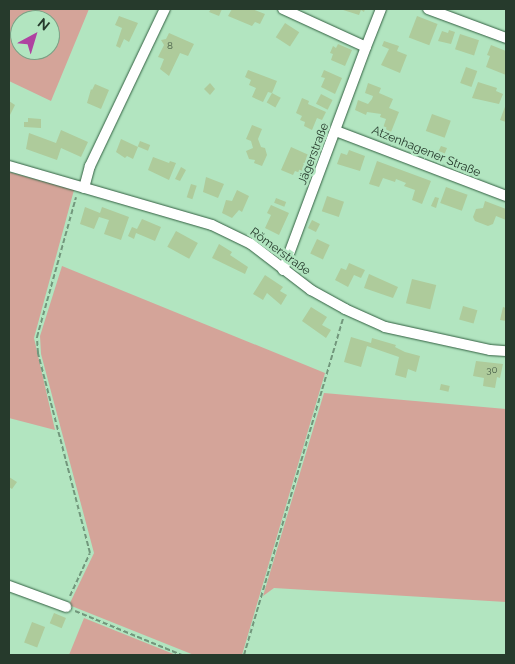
<!DOCTYPE html>
<html>
<head>
<meta charset="utf-8">
<style>
  body { margin:0 }
  #map { position:relative; width:515px; height:664px; overflow:hidden; background:#b2e5c0; font-family:Raleway,sans-serif }
  div>[style] { position:absolute }
  [style*='--x'] { left:calc(var(--x)*1px); top:calc(var(--y)*1px); width:calc(var(--w)*1px); rotate:calc(var(--a)*1deg) }
  .green>* { inset:0; background:#d4a499 }
  .building>* { inset:0; background:#aecb9b; transform-origin:0 0 }
  .path>* { height:2px; margin-top:-1px; transform-origin:0; background:repeating-linear-gradient(90deg,#72977c 0 5px,transparent 0 7.5px) }
  .roads { filter:drop-shadow(0 0 1px #315f40) drop-shadow(0 0 1px #315f40) }
  .minor>* { height:10px; margin:-5px; padding:0 5px; transform-origin:5px; border-radius:5px; background:#fff }
  span { translate:-50% -50%; white-space:nowrap; text-align:center; line-height:1.15; -webkit-text-stroke:5px #b2e5c0; paint-order:stroke }
  .number-label { font-size:10px; color:#485e48 }
  .number-label span { -webkit-text-stroke-width:0 }
  .street-label { font-size:12px; color:#263a2c }
  .frame { position:absolute; inset:0; border:10px solid #263a2c; pointer-events:none }
  .north { position:absolute; left:10px; top:10px; width:50px; height:50px; box-sizing:border-box; background:#b2e5c0; border:1px solid #7aa185; border-radius:50%; rotate:39deg; font-size:14px; font-weight:700; line-height:20px; text-align:center; color:#263a2c }
  .north::after { content:''; display:block; margin:auto; width:18px; height:22px; background:#af42a1; clip-path:polygon(50% 0,100% 100%,50% 72%,0 100%) }
</style>
</head>
<body>
<div id="map">
  <div class="green">
    <div style="clip-path:polygon(evenodd,9px 9px,89px 9px,51px 101px,9px 81px,9px 9px,20px 20px,50px 20px,50px 50px,20px 50px,20px 20px)"></div>
    <div style="clip-path:polygon(9px 172px,74px 190px,34px 338px,55px 430px,9px 418px)"></div>
    <div style="clip-path:polygon(62px 266px,325px 373px,242px 655px,194px 655px,69px 605px,94px 553px,41px 354px,40px 336px)"></div>
    <div style="clip-path:polygon(324px 393px,506px 409px,506px 602px,274px 588px,263px 596px)"></div>
    <div style="clip-path:polygon(84px 618px,176px 655px,69px 655px)"></div>
  </div>
  <div class="building">
    <div style="clip-path:polygon(211px 9px,222px 9px,219px 16px,209px 12px)"></div>
    <div style="clip-path:polygon(232px 9px,252px 9px,265px 14px,260px 24px,255px 22px,252px 26px,228px 16px)"></div>
    <div style="clip-path:polygon(340px 9px,365px 9px,364px 12px,361px 10px,359px 15px)"></div>
    <div style="clip-path:polygon(119px 16px,138px 23px,129px 42px,124px 39px,120px 48px,116px 46px,122px 28px,115px 25px)"></div>
    <div style="left:417px;top:16px;width:22px;height:23px;rotate:21deg"></div>
    <div style="left:285px;top:23px;width:17px;height:17px;rotate:33deg"></div>
    <div style="clip-path:polygon(449px 30px,455px 32px,451px 44px,438px 41px,442px 31px,448px 33px)"></div>
    <div style="clip-path:polygon(169px 33px,194px 44px,188px 56px,180px 53px,169px 76px,160px 69px,164px 59px,158px 57px,164px 45px,161px 40px,166px 39px)"></div>
    <div style="left:460px;top:34px;width:20px;height:16px;rotate:18deg"></div>
    <div style="clip-path:polygon(384px 41px,399px 46px,397px 51px,407px 55px,400px 73px,381px 65px,389px 49px,382px 46px)"></div>
    <div style="clip-path:polygon(338px 44px,352px 50px,345px 66px,331px 60px,333px 54px,330px 53px,333px 46px,336px 48px)"></div>
    <div style="clip-path:polygon(491px 45px,506px 51px,506px 75px,486px 67px,490px 56px,487px 55px)"></div>
    <div style="left:466px;top:67px;width:12px;height:17px;rotate:20deg"></div>
    <div style="clip-path:polygon(248px 70px,277px 81px,272px 93px,268px 92px,263px 102px,252px 97px,256px 88px,249px 85px,251px 80px,245px 77px)"></div>
    <div style="clip-path:polygon(324px 70px,342px 78px,335px 94px,321px 87px,325px 78px,321px 77px)"></div>
    <div style="clip-path:polygon(478px 82px,497px 88px,496px 91px,503px 94px,499px 104px,472px 98px)"></div>
    <div style="clip-path:polygon(210px 83px,215px 89px,210px 95px,204px 89px)"></div>
    <div style="clip-path:polygon(368px 83px,381px 88px,379px 93px,393px 99px,389px 108px,399px 112px,391px 132px,383px 128px,386px 119px,380px 117px,381px 114px,367px 112px,366px 115px,355px 110px,358px 100px,368px 104px,372px 99px,373px 96px,365px 93px)"></div>
    <div style="clip-path:polygon(95px 84px,109px 90px,101px 109px,87px 103px,91px 89px,92px 90px)"></div>
    <div style="left:272px;top:93px;width:10px;height:11px;rotate:29deg"></div>
    <div style="left:321px;top:94px;width:13px;height:11px;rotate:27deg"></div>
    <div style="clip-path:polygon(302px 98px,309px 101px,308px 104px,326px 112px,322px 120px,317px 118px,312px 130px,304px 126px,305px 122px,300px 120px,302px 116px,296px 113px)"></div>
    <div style="clip-path:polygon(9px 101px,15px 105px,9px 117px)"></div>
    <div style="clip-path:polygon(506px 104px,506px 122px,500px 120px)"></div>
    <div style="left:432px;top:114px;width:20px;height:18px;rotate:20deg"></div>
    <div style="clip-path:polygon(28px 118px,41px 119px,41px 128px,24px 127px,24px 122px,28px 122px)"></div>
    <div style="clip-path:polygon(252px 125px,262px 129px,258px 139px,261px 147px,265px 148px,267px 155px,262px 166px,254px 163px,255px 160px,249px 159px,246px 151px,253px 148px,251px 141px,246px 139px)"></div>
    <div style="clip-path:polygon(61px 130px,88px 142px,81px 157px,61px 148px,57px 160px,26px 149px,29px 133px,56px 143px)"></div>
    <div style="clip-path:polygon(121px 139px,138px 147px,133px 159px,127px 156px,125px 158px,116px 152px)"></div>
    <div style="left:140px;top:141px;width:11px;height:6px;rotate:22deg"></div>
    <div style="clip-path:polygon(441px 146px,447px 148px,443px 158px,434px 154px,435px 151px,438px 152px)"></div>
    <div style="clip-path:polygon(291px 147px,311px 156px,303px 174px,295px 171px,293px 175px,281px 170px)"></div>
    <div style="clip-path:polygon(349px 150px,365px 156px,360px 171px,337px 164px,341px 153px,347px 155px)"></div>
    <div style="clip-path:polygon(153px 157px,169px 163px,170px 161px,176px 163px,169px 180px,148px 170px)"></div>
    <div style="clip-path:polygon(377px 161px,431px 181px,422px 204px,412px 200px,415px 190px,404px 186px,406px 183px,396px 179px,395px 182px,383px 178px,379px 187px,369px 184px)"></div>
    <div style="clip-path:polygon(181px 167px,186px 170px,180px 181px,175px 179px)"></div>
    <div style="clip-path:polygon(206px 177px,224px 184px,218px 198px,203px 192px)"></div>
    <div style="left:191px;top:184px;width:6px;height:14px;rotate:18deg"></div>
    <div style="left:446px;top:187px;width:23px;height:17px;rotate:20deg"></div>
    <div style="clip-path:polygon(237px 190px,249px 196px,242px 212px,239px 210px,232px 218px,222px 213px,226px 200px,232px 201px)"></div>
    <div style="left:327px;top:196px;width:18px;height:16px;rotate:19deg"></div>
    <div style="clip-path:polygon(435px 197px,439px 198px,436px 208px,431px 206px)"></div>
    <div style="left:276px;top:198px;width:11px;height:5px;rotate:22deg"></div>
    <div style="clip-path:polygon(485px 201px,506px 209px,506px 220px,496px 216px,493px 224px,488px 226px,475px 221px,473px 217px,476px 209px,483px 208px)"></div>
    <div style="clip-path:polygon(271px 205px,289px 213px,279px 235px,265px 228px,271px 215px,267px 213px)"></div>
    <div style="clip-path:polygon(85px 207px,100px 213px,102px 207px,129px 217px,121px 240px,104px 234px,109px 220px,99px 217px,94px 229px,80px 224px)"></div>
    <div style="clip-path:polygon(142px 219px,161px 227px,155px 241px,136px 233px,134px 239px,128px 236px,132px 227px,137px 229px)"></div>
    <div style="left:312px;top:220px;width:9px;height:9px;rotate:27deg"></div>
    <div style="left:176px;top:231px;width:25px;height:18px;rotate:29deg"></div>
    <div style="left:317px;top:239px;width:14px;height:16px;rotate:25deg"></div>
    <div style="clip-path:polygon(219px 244px,232px 252px,230px 255px,248px 267px,245px 274px,212px 258px)"></div>
    <div style="clip-path:polygon(349px 263px,365px 270px,361px 278px,354px 275px,348px 287px,335px 280px,341px 268px,346px 270px)"></div>
    <div style="clip-path:polygon(369px 274px,398px 287px,393px 298px,364px 288px)"></div>
    <div style="clip-path:polygon(265px 275px,283px 287px,280px 291px,287px 295px,281px 305px,267px 293px,263px 300px,253px 294px)"></div>
    <div style="left:412px;top:279px;width:25px;height:25px;rotate:14deg"></div>
    <div style="left:463px;top:306px;width:15px;height:14px;rotate:16deg"></div>
    <div style="clip-path:polygon(311px 307px,327px 317px,322px 325px,331px 330px,326px 338px,302px 321px)"></div>
    <div style="clip-path:polygon(503px 307px,506px 308px,506px 321px,500px 320px)"></div>
    <div style="clip-path:polygon(351px 337px,371px 343px,372px 338px,396px 345px,395px 347px,405px 352px,420px 356px,416px 372px,408px 369px,406px 378px,395px 375px,399px 357px,367px 346px,361px 367px,344px 362px)"></div>
    <div style="clip-path:polygon(476px 361px,503px 364px,500px 378px,497px 377px,495px 388px,483px 386px,484px 378px,473px 376px)"></div>
    <div style="left:441px;top:384px;width:9px;height:6px;rotate:13deg"></div>
    <div style="clip-path:polygon(9px 477px,17px 482px,12px 489px,9px 487px)"></div>
    <div style="left:54px;top:613px;width:13px;height:11px;rotate:23deg"></div>
    <div style="left:32px;top:622px;width:14px;height:22px;rotate:21deg"></div>
  </div>
  <div class="path">
    <div style="--x:70;--y:596;--w:47;--a:-65.1"></div>
    <div style="--x:90;--y:553;--w:207;--a:-104.6"></div>
    <div style="--x:38;--y:353;--w:16;--a:-94"></div>
    <div style="--x:37;--y:337;--w:145;--a:-74.4"></div>
    <div style="--x:75;--y:611;--w:116;--a:22.4"></div>
    <div style="--x:244;--y:655;--w:351;--a:-73.6"></div>
  </div>
  <div class="roads">
    <div class="minor">
      <div style="--x:283;--y:9;--w:91;--a:24.6"></div>
      <div style="--x:366;--y:47;--w:41;--a:-68.5"></div>
      <div style="--x:428;--y:9;--w:83;--a:20.4"></div>
      <div style="--x:336;--y:131;--w:182;--a:20.9"></div>
      <div style="--x:9;--y:166;--w:211;--a:16.2"></div>
      <div style="--x:212;--y:225;--w:43;--a:26"></div>
      <div style="--x:251;--y:244;--w:76;--a:37.5"></div>
      <div style="--x:311;--y:290;--w:39;--a:29"></div>
      <div style="--x:345;--y:309;--w:44;--a:24.2"></div>
      <div style="--x:385;--y:327;--w:107;--a:12.4"></div>
      <div style="--x:490;--y:350;--w:16;--a:4"></div>
      <div style="--x:84;--y:188;--w:23;--a:-75"></div>
      <div style="--x:90;--y:166;--w:174;--a:-64.5"></div>
      <div style="--x:283;--y:270;--w:238;--a:-69.6"></div>
      <div style="--x:9;--y:586;--w:61;--a:20.2"></div>
    </div>
  </div>
  <div class="number-label">
    <span style="left:170px;top:46px">8</span>
    <span style="left:492px;top:370px">30</span>
  </div>
  <div class="street-label">
    <span style="left:426px;top:152px;rotate:22deg">Atzenhagener Straße</span>
    <span style="left:314px;top:154px;rotate:-69deg">Jägerstraße</span>
    <span style="left:280px;top:252px;rotate:36deg">Römerstraße</span>
  </div>
  <div class="frame"></div>
  <div class="north">N</div>
</div>
</body>
</html>
